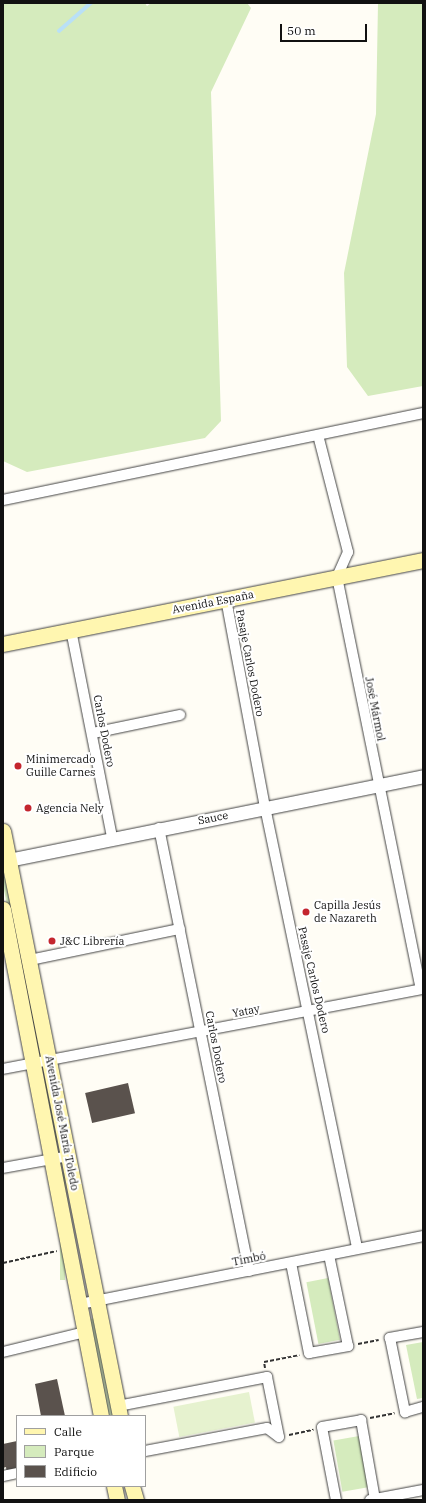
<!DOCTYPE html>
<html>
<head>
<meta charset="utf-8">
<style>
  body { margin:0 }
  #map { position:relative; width:426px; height:1503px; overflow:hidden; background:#fffdf5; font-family:"IBM Plex Serif",serif }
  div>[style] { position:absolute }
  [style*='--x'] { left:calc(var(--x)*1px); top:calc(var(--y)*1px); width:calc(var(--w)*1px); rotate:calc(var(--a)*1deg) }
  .green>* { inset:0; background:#d5ebbd; transform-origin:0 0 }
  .pitch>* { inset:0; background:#e6f2cf; transform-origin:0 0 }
  .stream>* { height:3.5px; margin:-1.75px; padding:0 1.75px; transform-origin:1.75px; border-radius:1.75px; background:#b9e0f7 }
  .building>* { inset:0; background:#5a524d; transform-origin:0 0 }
  .path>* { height:2px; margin-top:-1px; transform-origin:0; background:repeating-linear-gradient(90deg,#333 0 4px,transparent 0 6px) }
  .roads { filter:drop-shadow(0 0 1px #444) drop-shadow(0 0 1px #444) }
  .minor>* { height:10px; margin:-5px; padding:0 5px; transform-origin:5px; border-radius:5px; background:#fff }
  .tertiary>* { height:13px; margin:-6.5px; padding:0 6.5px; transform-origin:6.5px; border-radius:6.5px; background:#fff }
  .secondary>* { height:15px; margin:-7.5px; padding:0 7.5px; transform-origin:7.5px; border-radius:7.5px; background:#fff6b0 }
  .dots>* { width:11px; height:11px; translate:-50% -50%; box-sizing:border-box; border:2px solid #fff; border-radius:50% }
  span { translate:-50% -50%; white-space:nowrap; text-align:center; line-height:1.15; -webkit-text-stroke:4px #fff; paint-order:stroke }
  .street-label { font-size:11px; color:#111 }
  .poi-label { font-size:11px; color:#111 }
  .left { translate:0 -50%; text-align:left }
  .frame { position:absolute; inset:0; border:4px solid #111; pointer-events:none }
  .legend { position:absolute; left:16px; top:1415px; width:130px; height:72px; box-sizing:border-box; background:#fff; border:1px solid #a0a0a0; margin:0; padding:5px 7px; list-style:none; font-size:12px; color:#111 }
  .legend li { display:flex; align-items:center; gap:8px; height:20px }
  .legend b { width:20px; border:1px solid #a0a0a0 }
  .scale { position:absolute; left:280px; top:24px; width:87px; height:18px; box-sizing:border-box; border:2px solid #111; border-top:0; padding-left:5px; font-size:12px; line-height:14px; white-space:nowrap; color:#111; -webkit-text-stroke:3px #fff; paint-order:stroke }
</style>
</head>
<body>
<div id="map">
  <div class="green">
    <div style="clip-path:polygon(3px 3px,145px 3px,147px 6px,151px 3px,247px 3px,251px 8px,211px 92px,221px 421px,205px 438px,27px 472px,3px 461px)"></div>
    <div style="clip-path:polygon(378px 3px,423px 3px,423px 386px,368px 396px,347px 367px,344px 273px,376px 114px)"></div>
    <div style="clip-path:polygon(7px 876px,41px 1045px,35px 1047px,3px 885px,3px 877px)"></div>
    <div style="left:49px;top:1077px;width:65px;height:7px;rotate:79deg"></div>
    <div style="left:60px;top:1173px;width:5px;height:107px"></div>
    <div style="left:328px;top:1278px;width:63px;height:22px;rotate:79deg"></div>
    <div style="clip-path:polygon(95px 1318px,113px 1416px,109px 1416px,90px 1319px)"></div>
    <div style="clip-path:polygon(423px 1342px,423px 1398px,417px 1399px,406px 1345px)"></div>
    <div style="left:359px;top:1436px;width:52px;height:26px;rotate:80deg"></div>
  </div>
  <div class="pitch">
    <div style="left:249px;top:1392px;width:31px;height:77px;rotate:79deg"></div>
  </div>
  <div class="stream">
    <div style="--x:59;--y:31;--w:43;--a:-41.2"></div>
  </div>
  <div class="building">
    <div style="left:128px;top:1083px;width:31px;height:44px;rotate:77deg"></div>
    <div style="clip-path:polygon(57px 1379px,65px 1416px,41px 1416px,35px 1384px)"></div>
    <div style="clip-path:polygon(17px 1441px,17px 1472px,7px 1474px,6px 1467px,3px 1468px,3px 1444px)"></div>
  </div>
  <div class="path">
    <div style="--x:3;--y:1263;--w:55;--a:-12.5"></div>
    <div style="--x:358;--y:1344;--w:21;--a:-11"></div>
    <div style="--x:265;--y:1368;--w:6;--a:-99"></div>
    <div style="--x:264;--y:1362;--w:36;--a:-11"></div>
    <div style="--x:370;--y:1418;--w:25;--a:-11"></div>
    <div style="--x:289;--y:1435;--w:25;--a:-12"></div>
  </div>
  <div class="roads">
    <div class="minor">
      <div style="--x:318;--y:435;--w:121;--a:75.6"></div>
      <div style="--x:348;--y:552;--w:27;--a:114"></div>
      <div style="--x:337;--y:577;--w:420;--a:78.5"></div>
      <div style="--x:3;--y:500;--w:429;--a:-11.7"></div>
      <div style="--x:226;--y:599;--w:212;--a:79.4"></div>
      <div style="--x:265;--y:807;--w:451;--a:78.2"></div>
      <div style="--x:71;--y:630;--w:212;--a:78.8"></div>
      <div style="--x:93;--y:733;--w:89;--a:-11.7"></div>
      <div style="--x:159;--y:828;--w:452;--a:78.5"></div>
      <div style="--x:30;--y:960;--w:153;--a:-11.7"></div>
      <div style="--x:3;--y:1069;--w:428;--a:-10.8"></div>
      <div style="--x:3;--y:1168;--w:67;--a:-10.3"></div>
      <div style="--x:291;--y:1263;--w:92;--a:78.7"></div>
      <div style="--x:309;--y:1353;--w:40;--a:-10"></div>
      <div style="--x:348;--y:1346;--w:93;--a:-101.8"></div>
      <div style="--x:80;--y:1304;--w:350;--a:-11.2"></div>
      <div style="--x:423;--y:1332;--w:34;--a:170"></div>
      <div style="--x:390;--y:1338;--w:76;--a:78.5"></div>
      <div style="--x:405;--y:1412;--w:19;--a:-16"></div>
      <div style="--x:3;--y:1352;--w:84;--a:-13.7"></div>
      <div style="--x:118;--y:1406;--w:152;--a:-11"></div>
      <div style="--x:267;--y:1377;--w:61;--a:78.7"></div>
      <div style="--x:279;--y:1437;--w:15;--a:-143"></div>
      <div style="--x:267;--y:1428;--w:124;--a:169.3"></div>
      <div style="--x:3;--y:1476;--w:14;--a:-12"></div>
      <div style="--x:336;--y:1500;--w:74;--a:-100.9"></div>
      <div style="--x:322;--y:1427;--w:40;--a:-10"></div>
      <div style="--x:361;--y:1420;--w:80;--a:80"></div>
      <div style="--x:370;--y:1500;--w:54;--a:-10.7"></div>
    </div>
    <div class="tertiary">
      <div style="--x:3;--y:861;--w:429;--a:-11.4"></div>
    </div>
    <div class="secondary">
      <div style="--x:3;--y:644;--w:428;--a:-11.3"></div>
      <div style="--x:3;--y:831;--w:597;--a:78.69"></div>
      <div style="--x:3;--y:909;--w:516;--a:79.06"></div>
      <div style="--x:114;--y:1486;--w:14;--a:78"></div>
      <div style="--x:132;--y:1486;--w:15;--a:74"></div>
    </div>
  </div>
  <div class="dots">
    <div style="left:18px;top:766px;background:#c4262e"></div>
    <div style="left:28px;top:808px;background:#c4262e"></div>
    <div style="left:306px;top:912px;background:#c4262e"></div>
    <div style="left:52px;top:941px;background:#c4262e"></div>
  </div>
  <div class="street-label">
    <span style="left:213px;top:602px;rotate:-11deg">Avenida España</span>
    <span style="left:250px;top:663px;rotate:79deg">Pasaje Carlos Dodero</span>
    <span style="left:375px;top:709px;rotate:79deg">José Mármol</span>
    <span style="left:104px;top:731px;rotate:79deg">Carlos Dodero</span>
    <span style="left:213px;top:818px;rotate:-11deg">Sauce</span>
    <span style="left:314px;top:980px;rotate:77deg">Pasaje Carlos Dodero</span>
    <span style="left:246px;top:1011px;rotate:-11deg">Yatay</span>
    <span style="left:216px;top:1047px;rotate:79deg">Carlos Dodero</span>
    <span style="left:62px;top:1123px;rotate:79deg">Avenida José María Toledo</span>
    <span style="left:249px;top:1259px;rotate:-11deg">Timbó</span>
  </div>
  <div class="poi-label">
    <span class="left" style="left:26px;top:766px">Minimercado<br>Guille Carnes</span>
    <span class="left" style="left:36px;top:808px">Agencia Nely</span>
    <span class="left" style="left:314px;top:912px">Capilla Jesús<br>de Nazareth</span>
    <span class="left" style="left:60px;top:941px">J&amp;C Librería</span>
  </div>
  <div class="frame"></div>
  <ul class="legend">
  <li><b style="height:5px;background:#fff6b0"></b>Calle</li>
  <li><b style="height:11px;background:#d5ebbd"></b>Parque</li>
  <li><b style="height:11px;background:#5a524d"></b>Edificio</li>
  </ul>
  <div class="scale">50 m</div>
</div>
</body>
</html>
